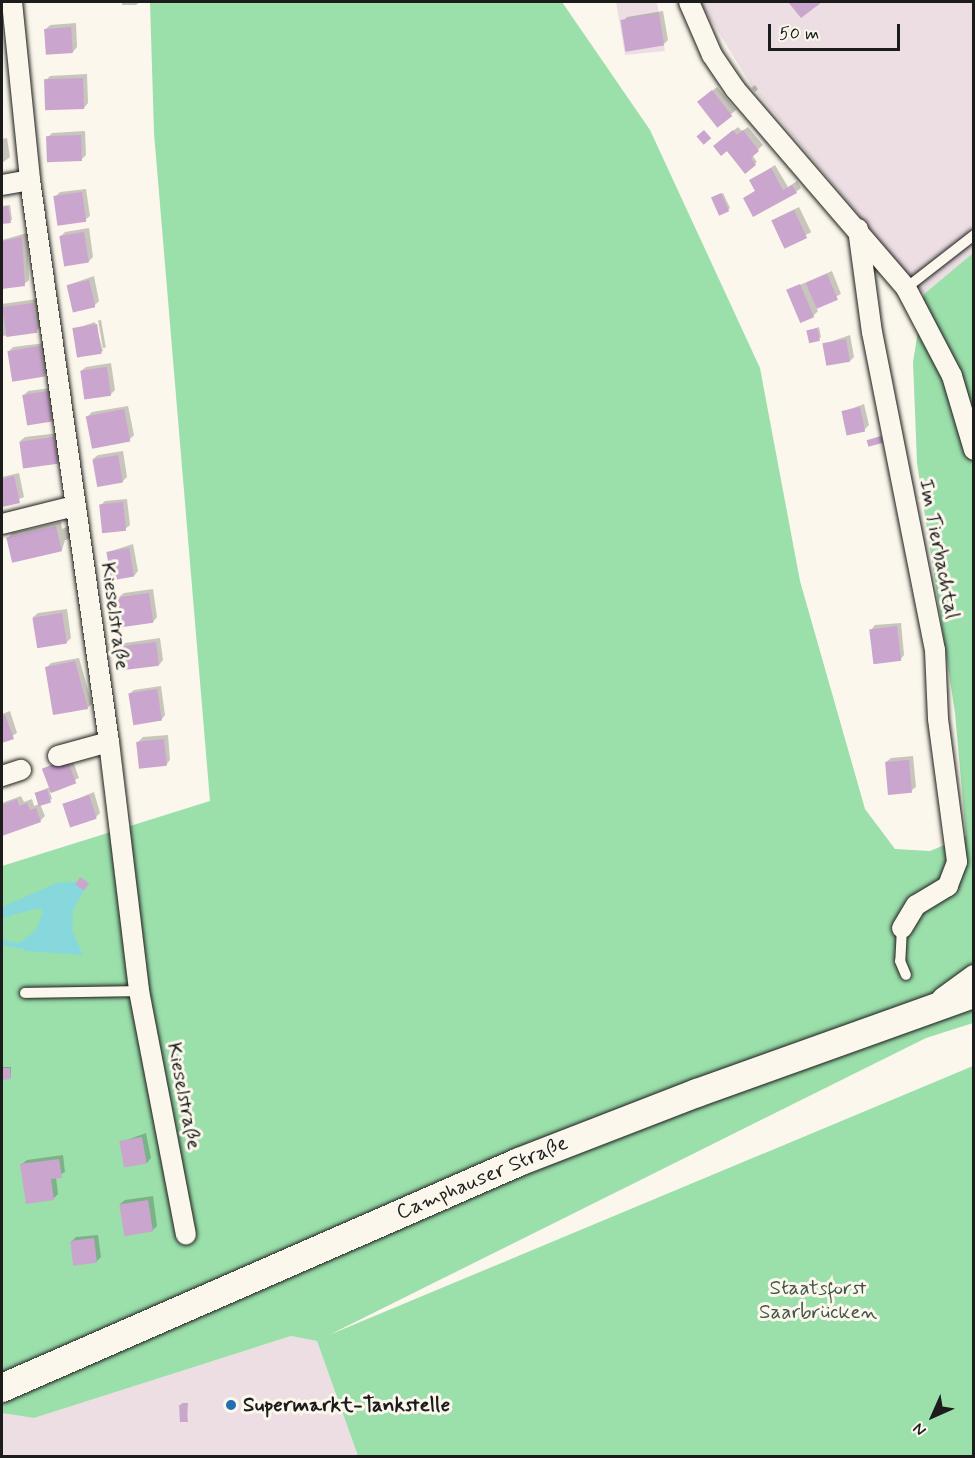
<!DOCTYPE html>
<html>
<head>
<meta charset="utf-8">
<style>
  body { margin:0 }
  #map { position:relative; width:975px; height:1458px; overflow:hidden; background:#fbf7ec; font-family:Mynerve,sans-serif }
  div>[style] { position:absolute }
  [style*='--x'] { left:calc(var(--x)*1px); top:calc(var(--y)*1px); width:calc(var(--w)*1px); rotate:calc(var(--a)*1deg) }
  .built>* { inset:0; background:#ecdee3 }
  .green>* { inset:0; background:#9bdfab }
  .water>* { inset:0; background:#86d8dd }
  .shadow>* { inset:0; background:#0003; transform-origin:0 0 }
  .stream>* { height:5px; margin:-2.5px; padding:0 2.5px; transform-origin:2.5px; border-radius:2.5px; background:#86d8dd }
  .building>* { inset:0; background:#caa5ce; transform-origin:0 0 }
  .roads { filter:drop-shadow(0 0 2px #1c1c1c) drop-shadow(0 0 2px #1c1c1c) }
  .lane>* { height:10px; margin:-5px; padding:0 5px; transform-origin:5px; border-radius:5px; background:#fbf7ec }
  .street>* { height:20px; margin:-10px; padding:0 10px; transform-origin:10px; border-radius:10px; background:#fbf7ec }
  .secondary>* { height:28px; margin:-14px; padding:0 14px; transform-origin:14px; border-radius:14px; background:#fbf7ec }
  .dots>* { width:16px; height:16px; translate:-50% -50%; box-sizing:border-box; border:3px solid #fbf7ec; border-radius:50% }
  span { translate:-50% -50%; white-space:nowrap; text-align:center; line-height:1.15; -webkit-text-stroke:6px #fbf7ec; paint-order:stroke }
  .street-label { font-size:21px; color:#1c1c1c }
  .park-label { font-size:21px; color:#425647 }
  .poi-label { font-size:21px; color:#1c1c1c; font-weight:700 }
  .left { translate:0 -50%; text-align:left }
  .frame { position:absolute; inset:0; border:3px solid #1c1c1c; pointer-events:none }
  .north { position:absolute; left:903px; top:1386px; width:60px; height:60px; -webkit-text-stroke:4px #fbf7ec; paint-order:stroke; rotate:225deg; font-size:16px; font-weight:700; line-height:24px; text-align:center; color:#1c1c1c }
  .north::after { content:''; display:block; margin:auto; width:21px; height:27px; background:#1c1c1c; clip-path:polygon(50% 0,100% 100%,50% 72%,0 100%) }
  .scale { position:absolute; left:768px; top:24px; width:132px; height:27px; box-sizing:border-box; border:3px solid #1c1c1c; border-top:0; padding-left:8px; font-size:18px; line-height:21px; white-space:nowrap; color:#1c1c1c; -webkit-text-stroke:4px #fbf7ec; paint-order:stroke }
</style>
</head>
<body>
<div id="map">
  <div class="built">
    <div style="clip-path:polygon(616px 2px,657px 2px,665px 51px,625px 55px)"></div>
    <div style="clip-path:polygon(700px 2px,973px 2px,973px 253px,924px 294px,751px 85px)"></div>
    <div style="clip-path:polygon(291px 1336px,317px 1341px,358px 1456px,2px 1456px,2px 1413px,34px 1418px)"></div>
  </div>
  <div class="green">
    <div style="clip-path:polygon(150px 2px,562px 2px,650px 130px,760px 368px,800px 581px,865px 809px,895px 849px,930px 851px,966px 836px,955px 713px,917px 463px,913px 362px,924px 294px,973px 253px,973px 1023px,926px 1038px,329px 1335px,973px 1066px,973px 1456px,358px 1456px,317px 1341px,291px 1336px,34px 1418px,2px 1413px,2px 866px,210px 801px,154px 133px)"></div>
  </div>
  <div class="water">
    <div style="clip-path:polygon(77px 882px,84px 890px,73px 910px,72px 931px,83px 955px,25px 951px,19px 943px,36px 930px,43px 912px,39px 908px,2px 918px,2px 907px,57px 883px)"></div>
  </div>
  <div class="shadow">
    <div style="clip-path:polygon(47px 2px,71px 2px,47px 3px)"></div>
    <div style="clip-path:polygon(122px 2px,140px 2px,136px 5px,122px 5px)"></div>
    <div style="clip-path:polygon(663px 11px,668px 40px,664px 44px,623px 21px,627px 17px)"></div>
    <div style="clip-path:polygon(76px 23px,77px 47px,73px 52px,45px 30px,50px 25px)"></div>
    <div style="clip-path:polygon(87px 74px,88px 103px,84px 108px,46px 80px,50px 76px)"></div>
    <div style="clip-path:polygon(755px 85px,758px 89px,755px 92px,751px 88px)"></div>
    <div style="clip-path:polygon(717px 87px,736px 110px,717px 126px,703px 98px)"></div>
    <div style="clip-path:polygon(738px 127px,742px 131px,748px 127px,763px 145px,752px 155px,757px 162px,745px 172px,719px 142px)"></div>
    <div style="clip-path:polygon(85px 131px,86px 155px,82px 159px,48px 137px,52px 133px)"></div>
    <div style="clip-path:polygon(7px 138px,10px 157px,2px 163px,2px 139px)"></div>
    <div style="clip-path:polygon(775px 165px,788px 187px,797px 181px,801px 188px,796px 192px,745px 198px,756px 190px,751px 180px)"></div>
    <div style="clip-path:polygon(86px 189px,90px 216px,85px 220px,55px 197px,60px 192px)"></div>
    <div style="clip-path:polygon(723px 193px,730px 208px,728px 210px,714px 197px)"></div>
    <div style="clip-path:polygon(10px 205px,12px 220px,2px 223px,2px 206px)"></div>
    <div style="left:799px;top:207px;width:28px;height:30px;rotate:64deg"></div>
    <div style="clip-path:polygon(89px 228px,93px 257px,88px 262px,61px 236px,65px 232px)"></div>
    <div style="clip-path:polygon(27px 233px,29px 280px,24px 284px,2px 288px,2px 240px)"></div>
    <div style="clip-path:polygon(832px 271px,841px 294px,816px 307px,818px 311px,813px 316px,788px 290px)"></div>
    <div style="clip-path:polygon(94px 276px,99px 301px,94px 306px,68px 285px)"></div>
    <div style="clip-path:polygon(37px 299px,40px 327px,36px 332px,2px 336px,2px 304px)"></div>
    <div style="left:101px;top:320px;width:28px;height:3px;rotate:80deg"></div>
    <div style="clip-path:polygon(95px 322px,103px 351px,101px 352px,74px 329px)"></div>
    <div style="clip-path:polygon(819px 327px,821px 337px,819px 339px,808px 331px)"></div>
    <div style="clip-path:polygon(850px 335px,854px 357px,850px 361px,824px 344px)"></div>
    <div style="clip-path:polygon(45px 343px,49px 371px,44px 375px,8px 352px,13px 347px)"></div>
    <div style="clip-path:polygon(111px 363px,115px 390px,110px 395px,81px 371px,86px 367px)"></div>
    <div style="clip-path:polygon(51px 388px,56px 416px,52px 421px,23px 396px,28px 391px)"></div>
    <div style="clip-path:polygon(864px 404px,869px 425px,864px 430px,842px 412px)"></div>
    <div style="clip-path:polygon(128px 406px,134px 435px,129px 440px,88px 416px,92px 412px)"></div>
    <div style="clip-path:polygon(59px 433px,62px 458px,57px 463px,20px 441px,25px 437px)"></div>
    <div style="clip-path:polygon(123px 451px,127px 477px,122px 482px,93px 459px,98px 455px)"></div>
    <div style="clip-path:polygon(19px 473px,24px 497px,2px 506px,2px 477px)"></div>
    <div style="clip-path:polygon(127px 499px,130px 525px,125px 529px,101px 505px,105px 501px)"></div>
    <div style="clip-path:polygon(61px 522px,62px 529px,72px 525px,73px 538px,65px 540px,62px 550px,13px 561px,8px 538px,12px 533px)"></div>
    <div style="clip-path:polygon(133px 544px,138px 571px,134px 576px,108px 552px)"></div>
    <div style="clip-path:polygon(153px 589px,157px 617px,153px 622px,119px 597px,124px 593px)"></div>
    <div style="clip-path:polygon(67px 609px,71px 638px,66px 643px,33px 617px,38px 613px)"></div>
    <div style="clip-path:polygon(901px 623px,904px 655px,900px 660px,871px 630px,875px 625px)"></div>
    <div style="clip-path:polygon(160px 638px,163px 660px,159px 665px,121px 647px,125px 643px)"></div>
    <div style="clip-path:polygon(79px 658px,92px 704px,87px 708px,47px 667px,51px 663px)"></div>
    <div style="clip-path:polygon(161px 686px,165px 715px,161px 720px,129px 694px,134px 690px)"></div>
    <div style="clip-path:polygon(10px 711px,17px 733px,2px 742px,2px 714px)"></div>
    <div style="clip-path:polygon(168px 735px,170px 760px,166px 765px,138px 742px,143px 737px)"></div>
    <div style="clip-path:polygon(71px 756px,79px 778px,50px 792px,52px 799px,40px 804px,45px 816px,40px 821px,2px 835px,2px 803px,21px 796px,24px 802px,32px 799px,34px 806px,40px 804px,36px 793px,50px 787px,43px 769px)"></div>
    <div style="clip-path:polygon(913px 756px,916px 787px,911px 791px,886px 762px,891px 758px)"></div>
    <div style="clip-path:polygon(94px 792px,100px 813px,96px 817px,65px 804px)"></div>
    <div style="left:2px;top:1067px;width:9px;height:11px"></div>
    <div style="clip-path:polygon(146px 1133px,151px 1158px,147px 1163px,121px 1142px)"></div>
    <div style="clip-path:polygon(63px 1155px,65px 1172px,56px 1177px,58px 1194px,53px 1199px,22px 1164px,27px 1160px)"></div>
    <div style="clip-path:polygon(153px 1196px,157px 1226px,152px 1231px,120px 1204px,125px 1200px)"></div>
    <div style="clip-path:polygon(98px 1235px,101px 1257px,96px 1262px,71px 1242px,76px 1237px)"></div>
    <div style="clip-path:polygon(182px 1403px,188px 1403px,187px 1420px,181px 1405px)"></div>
  </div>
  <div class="stream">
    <div style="--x:2;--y:942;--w:20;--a:11"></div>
  </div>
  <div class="building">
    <div style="clip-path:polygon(788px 2px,822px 2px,801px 18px)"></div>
    <div style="left:659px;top:14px;width:32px;height:39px;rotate:81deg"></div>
    <div style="left:71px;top:27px;width:26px;height:27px;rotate:86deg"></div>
    <div style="left:83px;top:78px;width:31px;height:39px;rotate:88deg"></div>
    <div style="left:712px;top:90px;width:33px;height:19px;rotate:52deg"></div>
    <div style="left:704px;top:130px;width:11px;height:10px;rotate:49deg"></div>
    <div style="clip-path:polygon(733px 130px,737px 135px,743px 130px,759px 151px,751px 158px,756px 165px,745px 174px,727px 151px,721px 156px,713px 146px)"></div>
    <div style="left:81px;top:135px;width:26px;height:35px;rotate:88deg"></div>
    <div style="clip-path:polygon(771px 168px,783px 190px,792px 185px,797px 193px,753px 217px,743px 198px,755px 191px,749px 180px)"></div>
    <div style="left:82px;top:192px;width:30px;height:29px;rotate:82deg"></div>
    <div style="left:721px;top:193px;width:20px;height:11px;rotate:66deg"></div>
    <div style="clip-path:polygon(8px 206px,11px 223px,2px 224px,2px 207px)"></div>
    <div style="left:794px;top:210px;width:31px;height:25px;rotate:65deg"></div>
    <div style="left:84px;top:232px;width:31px;height:25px;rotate:81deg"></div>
    <div style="clip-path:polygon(22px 237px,25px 286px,2px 289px,2px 241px)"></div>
    <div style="left:827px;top:274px;width:28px;height:23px;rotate:67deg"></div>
    <div style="left:89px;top:280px;width:28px;height:23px;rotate:77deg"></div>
    <div style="left:800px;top:284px;width:36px;height:15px;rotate:67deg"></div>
    <div style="left:33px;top:303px;width:30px;height:31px;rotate:82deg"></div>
    <div style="left:97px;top:324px;width:30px;height:25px;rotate:81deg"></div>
    <div style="left:817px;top:328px;width:13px;height:11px;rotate:77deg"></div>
    <div style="left:846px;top:339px;width:23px;height:24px;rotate:80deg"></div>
    <div style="left:40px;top:346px;width:31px;height:33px;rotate:81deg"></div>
    <div style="left:107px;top:367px;width:29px;height:27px;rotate:82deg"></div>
    <div style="left:47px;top:391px;width:31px;height:25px;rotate:81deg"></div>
    <div style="left:860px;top:407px;width:25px;height:19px;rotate:78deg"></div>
    <div style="left:124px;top:409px;width:33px;height:39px;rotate:79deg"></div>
    <div style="left:881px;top:436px;width:7px;height:15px;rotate:74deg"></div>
    <div style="left:54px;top:437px;width:27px;height:35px;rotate:82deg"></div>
    <div style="left:118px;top:455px;width:28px;height:26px;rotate:80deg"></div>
    <div style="clip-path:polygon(14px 476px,20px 503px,2px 507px,2px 479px)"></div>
    <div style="left:123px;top:502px;width:29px;height:24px;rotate:84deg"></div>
    <div style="left:56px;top:526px;width:26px;height:51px;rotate:77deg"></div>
    <div style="left:129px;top:548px;width:29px;height:23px;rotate:80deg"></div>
    <div style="left:149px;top:593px;width:30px;height:32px;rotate:82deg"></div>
    <div style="left:62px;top:613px;width:31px;height:30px;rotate:81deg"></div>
    <div style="left:897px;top:626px;width:35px;height:28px;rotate:83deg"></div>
    <div style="left:156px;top:642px;width:24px;height:37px;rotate:83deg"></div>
    <div style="clip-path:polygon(75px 661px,88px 709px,53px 715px,45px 667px)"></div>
    <div style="left:157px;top:689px;width:32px;height:29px;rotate:81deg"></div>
    <div style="clip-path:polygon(5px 715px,14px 739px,2px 743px,2px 716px)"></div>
    <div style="left:164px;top:739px;width:27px;height:28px;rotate:84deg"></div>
    <div style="left:67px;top:759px;width:26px;height:27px;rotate:69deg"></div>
    <div style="left:909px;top:760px;width:33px;height:24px;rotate:85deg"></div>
    <div style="left:47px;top:789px;width:14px;height:13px;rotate:73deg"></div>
    <div style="left:89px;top:795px;width:25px;height:28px;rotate:72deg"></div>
    <div style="clip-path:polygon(17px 799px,19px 806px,27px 803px,30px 810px,36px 808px,41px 822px,2px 836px,2px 805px)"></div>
    <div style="left:80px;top:877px;width:11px;height:9px;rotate:34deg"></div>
    <div style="clip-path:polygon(2px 1068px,10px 1068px,11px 1079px,2px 1080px)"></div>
    <div style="left:142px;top:1137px;width:27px;height:23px;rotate:80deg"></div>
    <div style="clip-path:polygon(59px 1159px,62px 1178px,51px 1179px,54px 1200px,26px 1204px,20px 1164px)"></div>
    <div style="left:148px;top:1200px;width:32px;height:29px;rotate:81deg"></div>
    <div style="left:94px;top:1238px;width:25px;height:24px;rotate:83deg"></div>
    <div style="clip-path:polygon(186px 1404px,188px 1422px,180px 1422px,179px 1405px)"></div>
  </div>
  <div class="roads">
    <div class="lane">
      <div style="--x:906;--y:288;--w:86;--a:-37.9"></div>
      <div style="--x:902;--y:928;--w:33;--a:93"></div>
      <div style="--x:900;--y:961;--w:15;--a:67"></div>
      <div style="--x:25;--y:993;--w:114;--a:-1"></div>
    </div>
    <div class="street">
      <div style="--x:12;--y:2;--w:179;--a:84.2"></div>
      <div style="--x:30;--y:180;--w:568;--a:82"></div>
      <div style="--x:109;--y:742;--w:251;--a:83.1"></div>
      <div style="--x:139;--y:991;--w:248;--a:79.1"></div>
      <div style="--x:689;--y:2;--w:58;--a:66.5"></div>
      <div style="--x:712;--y:55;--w:41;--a:55.9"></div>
      <div style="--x:735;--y:89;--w:262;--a:49.3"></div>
      <div style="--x:906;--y:288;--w:99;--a:62.4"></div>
      <div style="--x:952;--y:376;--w:77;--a:73.4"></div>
      <div style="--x:2;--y:185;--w:28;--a:-10"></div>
      <div style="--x:858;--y:229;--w:104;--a:82.3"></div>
      <div style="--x:872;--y:332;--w:324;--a:78.8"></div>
      <div style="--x:935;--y:650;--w:69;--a:87.5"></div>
      <div style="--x:938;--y:719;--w:144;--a:82.4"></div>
      <div style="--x:957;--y:862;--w:26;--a:111"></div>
      <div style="--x:948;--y:886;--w:37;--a:149"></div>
      <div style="--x:916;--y:905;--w:27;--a:121"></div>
      <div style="--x:2;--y:524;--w:75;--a:-13.9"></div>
      <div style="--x:58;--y:756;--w:53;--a:-15.4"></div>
      <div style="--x:2;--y:776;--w:20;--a:-18"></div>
      <div style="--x:942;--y:998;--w:39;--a:-36"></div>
    </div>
    <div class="secondary">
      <div style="--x:2;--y:1388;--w:564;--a:-23.61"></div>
      <div style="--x:519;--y:1162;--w:191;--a:-21.2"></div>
      <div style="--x:697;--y:1093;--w:294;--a:-19.7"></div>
    </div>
  </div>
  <div class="dots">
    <div style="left:231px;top:1405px;background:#1f6fb2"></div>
  </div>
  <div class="street-label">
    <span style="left:939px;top:549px;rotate:79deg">Im Tierbachtal</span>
    <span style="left:115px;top:616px;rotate:82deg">Kieselstraße</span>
    <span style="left:184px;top:1096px;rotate:79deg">Kieselstraße</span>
    <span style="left:482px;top:1178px;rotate:-23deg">Camphauser Straße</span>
  </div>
  <div class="park-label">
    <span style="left:818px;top:1300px">Staatsforst<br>Saarbrücken</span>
  </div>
  <div class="poi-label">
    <span class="left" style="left:243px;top:1405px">Supermarkt-Tankstelle</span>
  </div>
  <div class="frame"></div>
  <div class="north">N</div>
  <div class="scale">50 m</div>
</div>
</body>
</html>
